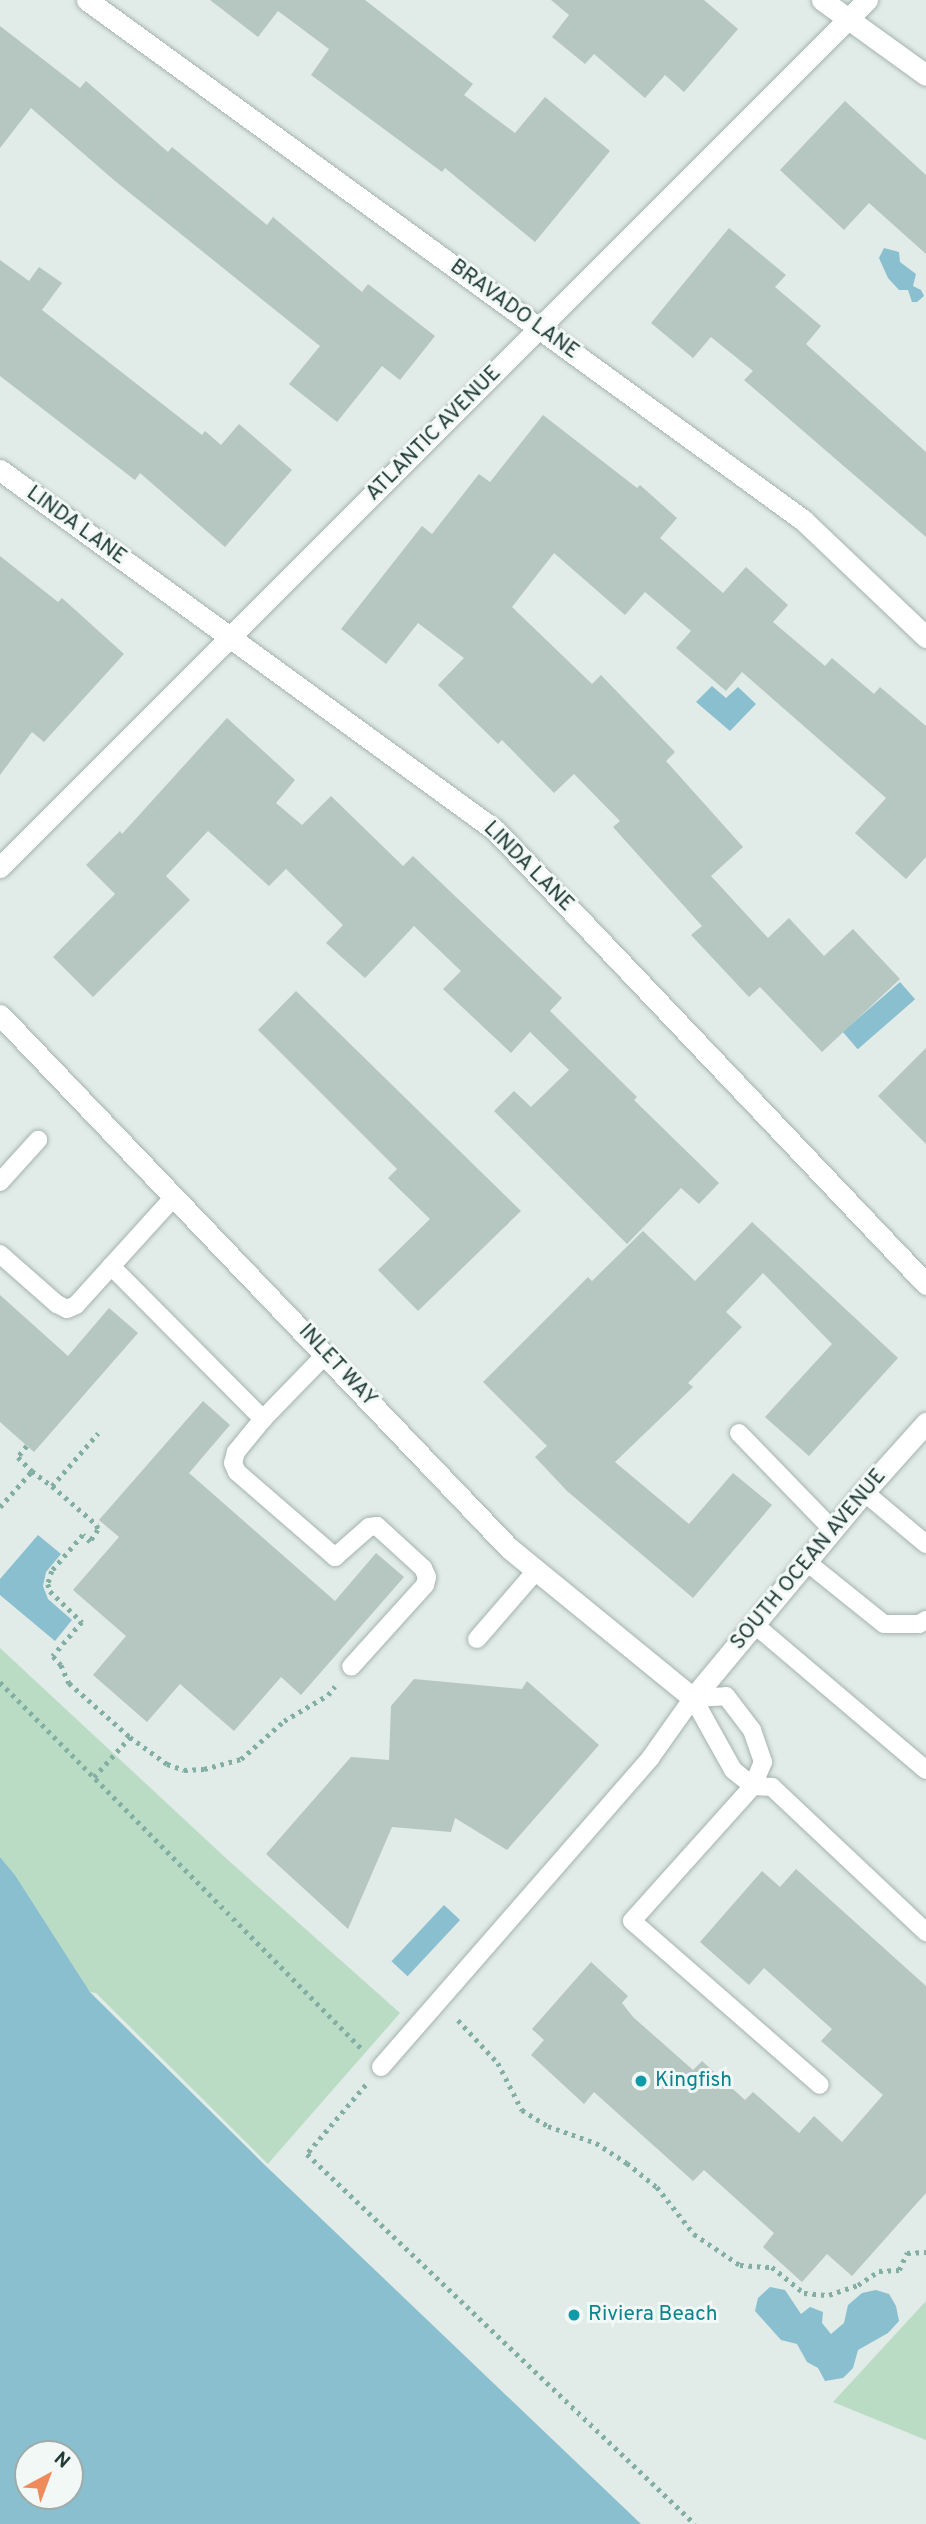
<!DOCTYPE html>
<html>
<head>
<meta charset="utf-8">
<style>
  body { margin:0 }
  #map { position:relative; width:926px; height:2524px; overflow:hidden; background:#e1ebe7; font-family:Overpass,sans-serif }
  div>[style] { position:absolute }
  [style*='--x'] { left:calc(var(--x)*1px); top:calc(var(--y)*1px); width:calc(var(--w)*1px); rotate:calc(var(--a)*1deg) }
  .green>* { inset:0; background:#badcc5 }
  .water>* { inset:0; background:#89bfcf; transform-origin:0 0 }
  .pier>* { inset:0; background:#e1ebe7 }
  .building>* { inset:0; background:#b6c6c0 }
  .path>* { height:4.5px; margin-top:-2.25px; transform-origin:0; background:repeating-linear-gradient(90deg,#82aea3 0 3.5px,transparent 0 8.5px) }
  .roads { filter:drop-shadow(0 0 2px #a4b3ae) drop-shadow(0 0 2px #a4b3ae) }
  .lane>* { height:18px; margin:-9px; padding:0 9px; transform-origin:9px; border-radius:9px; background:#fff }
  .street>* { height:21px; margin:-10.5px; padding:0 10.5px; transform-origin:10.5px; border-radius:10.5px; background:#fff }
  .secondary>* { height:21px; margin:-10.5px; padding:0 10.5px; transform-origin:10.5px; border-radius:10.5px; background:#fff }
  .dots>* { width:19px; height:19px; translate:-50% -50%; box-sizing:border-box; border:4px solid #f1f8f5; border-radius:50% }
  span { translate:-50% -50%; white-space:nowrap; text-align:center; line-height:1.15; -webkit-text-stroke:6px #f1f8f5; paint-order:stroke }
  .street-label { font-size:21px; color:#213b36 }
  .culture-label { font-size:21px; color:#0d838f }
  .left { translate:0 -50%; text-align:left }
  .north { position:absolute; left:14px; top:2440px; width:70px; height:70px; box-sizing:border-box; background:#f1f8f5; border:2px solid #9eaca9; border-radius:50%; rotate:41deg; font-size:19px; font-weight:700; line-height:28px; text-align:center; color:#213b36 }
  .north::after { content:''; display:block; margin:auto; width:24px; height:32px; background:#ee8a5b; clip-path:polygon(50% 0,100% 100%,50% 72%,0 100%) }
</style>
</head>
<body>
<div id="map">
  <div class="green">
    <div style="clip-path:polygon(0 1648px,229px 1861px,400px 2013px,266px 2166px,90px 1992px,15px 1875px,0 1857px)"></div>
    <div style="clip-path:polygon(926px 2301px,926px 2440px,833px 2402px)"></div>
  </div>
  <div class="water">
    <div style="clip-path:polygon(884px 248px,899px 252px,900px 262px,916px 274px,913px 286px,921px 290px,924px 296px,917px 302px,912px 302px,908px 290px,899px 290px,888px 278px,879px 258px)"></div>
    <div style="clip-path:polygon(712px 686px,726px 698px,738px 687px,756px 704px,730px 731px,696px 702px)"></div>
    <div style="left:900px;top:982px;width:23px;height:76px;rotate:49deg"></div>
    <div style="clip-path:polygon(38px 1535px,61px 1554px,46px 1572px,43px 1586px,48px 1599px,72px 1620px,55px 1641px,0 1595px,0 1579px)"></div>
    <div style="clip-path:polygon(evenodd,0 1857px,15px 1875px,90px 1992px,266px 2166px,641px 2524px,0 2524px,0 1857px,28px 2454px,70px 2454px,70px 2496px,28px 2496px,28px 2454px)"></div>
    <div style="left:444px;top:1905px;width:22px;height:77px;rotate:43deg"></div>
    <div style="clip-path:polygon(770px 2287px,785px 2290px,801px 2314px,810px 2307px,823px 2312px,822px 2323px,831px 2334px,844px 2323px,848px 2305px,862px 2293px,876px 2290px,889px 2294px,896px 2306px,899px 2321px,888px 2333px,858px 2350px,853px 2368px,843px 2378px,825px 2381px,818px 2368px,807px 2362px,797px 2344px,781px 2340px,755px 2311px,758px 2298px)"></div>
  </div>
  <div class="pier">
    <div style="clip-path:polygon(90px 1992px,96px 1993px,268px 2164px,645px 2524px,266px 2166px)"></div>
  </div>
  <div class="building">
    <div style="clip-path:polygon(210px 0,365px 0,473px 84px,464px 95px,515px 133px,545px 97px,610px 151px,535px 242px,445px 168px,442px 172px,311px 75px,329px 49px,278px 11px,258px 37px)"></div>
    <div style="clip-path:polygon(551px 0,704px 0,738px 29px,684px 92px,665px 75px,645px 98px,594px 54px,585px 64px,552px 37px,569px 15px)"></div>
    <div style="clip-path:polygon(0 26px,80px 88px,86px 81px,168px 152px,172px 147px,267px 225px,273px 217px,362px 292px,368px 284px,435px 336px,400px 380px,382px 366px,337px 422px,289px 384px,320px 346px,115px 181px,31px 108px,0 148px)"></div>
    <div style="clip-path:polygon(845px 101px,926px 175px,926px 254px,869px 203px,844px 230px,780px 170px)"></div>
    <div style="clip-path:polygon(729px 228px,786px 275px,775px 287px,821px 326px,806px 344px,926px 452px,926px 537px,744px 380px,753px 371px,711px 337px,693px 358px,651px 323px)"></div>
    <div style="clip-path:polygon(0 260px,29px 281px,39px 267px,62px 283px,42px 310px,202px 435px,205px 431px,221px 445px,239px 424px,292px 470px,225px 547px,140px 473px,135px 480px,0 376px)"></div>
    <div style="clip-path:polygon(543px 415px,637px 488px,640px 485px,677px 518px,660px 538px,723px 593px,746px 567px,788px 605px,773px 622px,825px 666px,832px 658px,874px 694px,880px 687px,926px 726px,926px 857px,906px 879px,855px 833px,886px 798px,742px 672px,726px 691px,676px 648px,691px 631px,645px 592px,625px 615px,554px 553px,512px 607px,592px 684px,601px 675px,675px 752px,666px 761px,743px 847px,711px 876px,768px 938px,789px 918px,824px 956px,853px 929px,900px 979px,822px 1052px,760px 987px,749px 997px,691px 935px,702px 926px,613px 827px,620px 821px,574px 774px,554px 793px,502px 740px,498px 744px,438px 685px,464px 658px,418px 623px,386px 664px,341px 629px,422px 526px,432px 534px,479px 474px,490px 482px)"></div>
    <div style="clip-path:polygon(0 556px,58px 602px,62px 598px,124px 654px,44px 742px,32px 732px,0 775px)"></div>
    <div style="clip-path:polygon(227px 718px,295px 780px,276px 803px,302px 825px,331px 796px,403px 866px,413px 856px,562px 998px,550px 1011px,637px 1097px,634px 1100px,719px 1183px,699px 1204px,681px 1188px,627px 1244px,494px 1111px,514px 1091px,531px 1107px,569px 1070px,530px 1032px,511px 1053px,443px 989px,461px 971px,414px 926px,365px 978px,326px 943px,343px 925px,286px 869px,269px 886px,208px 831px,166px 876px,190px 900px,93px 997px,53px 957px,115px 894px,86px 865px,120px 831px,122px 834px)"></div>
    <div style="clip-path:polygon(296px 991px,521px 1211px,418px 1311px,378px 1270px,430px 1219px,388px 1178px,397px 1169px,258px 1030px)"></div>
    <div style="clip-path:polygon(926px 1048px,926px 1144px,878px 1096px)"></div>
    <div style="clip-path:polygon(752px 1222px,898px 1358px,809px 1456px,765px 1417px,832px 1344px,763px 1273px,726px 1312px,742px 1327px,688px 1383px,693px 1387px,615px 1462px,689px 1524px,733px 1473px,772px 1505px,693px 1598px,567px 1491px,535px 1457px,547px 1446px,483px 1382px,588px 1277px,592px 1281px,643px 1231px,695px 1281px)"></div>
    <div style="clip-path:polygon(0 1295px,68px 1356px,109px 1308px,138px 1333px,34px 1452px,0 1422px)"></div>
    <div style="clip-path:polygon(203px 1401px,230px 1425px,189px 1473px,335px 1601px,376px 1553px,404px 1577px,301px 1695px,281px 1677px,234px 1731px,180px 1684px,147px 1722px,93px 1675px,126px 1636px,73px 1590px,119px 1537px,99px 1520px)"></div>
    <div style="clip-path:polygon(414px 1679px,522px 1689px,527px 1681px,599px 1745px,507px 1850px,455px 1818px,451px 1832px,392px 1827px,348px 1929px,266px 1854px,351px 1757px,389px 1760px,391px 1706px)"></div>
    <div style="clip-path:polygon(796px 1869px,926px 1986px,926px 2193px,852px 2276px,827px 2254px,802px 2282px,763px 2247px,774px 2233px,704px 2170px,693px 2181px,594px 2092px,584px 2104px,531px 2055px,544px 2040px,532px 2029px,591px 1962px,628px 1996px,622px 2003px,633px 2017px,693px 2070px,702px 2061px,745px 2100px,753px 2092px,799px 2133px,814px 2116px,842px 2142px,883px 2095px,821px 2041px,832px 2029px,764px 1968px,749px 1985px,700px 1942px,762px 1871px,780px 1887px)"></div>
  </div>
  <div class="path">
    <div style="--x:27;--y:1446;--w:14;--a:129"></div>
    <div style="--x:18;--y:1457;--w:20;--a:45"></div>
    <div style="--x:52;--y:1486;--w:60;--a:40.9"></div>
    <div style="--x:97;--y:1525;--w:5;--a:79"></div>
    <div style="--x:98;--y:1530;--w:14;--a:124"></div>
    <div style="--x:90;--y:1542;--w:10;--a:-135"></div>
    <div style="--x:83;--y:1535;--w:48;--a:130.7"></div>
    <div style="--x:52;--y:1571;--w:14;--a:107"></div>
    <div style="--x:48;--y:1584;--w:7;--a:74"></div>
    <div style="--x:50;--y:1591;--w:45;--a:44.1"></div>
    <div style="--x:82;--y:1622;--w:45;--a:130.5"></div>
    <div style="--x:53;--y:1656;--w:12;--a:48"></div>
    <div style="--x:61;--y:1665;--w:20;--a:66"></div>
    <div style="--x:69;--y:1683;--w:81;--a:41.5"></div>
    <div style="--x:0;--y:1507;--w:48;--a:-48.4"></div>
    <div style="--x:32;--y:1471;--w:25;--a:37"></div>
    <div style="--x:52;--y:1486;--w:70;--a:-49"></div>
    <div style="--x:0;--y:1682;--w:517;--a:45.39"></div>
    <div style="--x:94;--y:1777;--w:54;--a:-48"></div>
    <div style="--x:130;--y:1737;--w:46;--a:36.1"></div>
    <div style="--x:167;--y:1764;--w:18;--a:19"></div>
    <div style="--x:184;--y:1770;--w:20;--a:-3"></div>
    <div style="--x:204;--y:1769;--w:38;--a:-15"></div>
    <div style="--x:241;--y:1759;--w:57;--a:-41.5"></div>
    <div style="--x:284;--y:1721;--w:51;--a:-30.6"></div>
    <div style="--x:328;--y:1695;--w:11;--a:-52"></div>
    <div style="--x:458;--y:2020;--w:59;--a:47.1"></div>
    <div style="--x:498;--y:2063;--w:53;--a:62.9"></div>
    <div style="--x:522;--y:2110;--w:31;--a:32"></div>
    <div style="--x:548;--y:2126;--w:51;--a:19.5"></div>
    <div style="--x:596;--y:2143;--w:37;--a:33"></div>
    <div style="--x:627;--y:2163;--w:38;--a:39"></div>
    <div style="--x:657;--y:2187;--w:60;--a:51.8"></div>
    <div style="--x:694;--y:2234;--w:55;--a:34"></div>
    <div style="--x:740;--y:2265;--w:32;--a:4"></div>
    <div style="--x:772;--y:2267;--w:41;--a:39.1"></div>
    <div style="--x:804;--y:2293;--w:25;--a:5"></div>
    <div style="--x:829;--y:2295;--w:31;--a:-19"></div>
    <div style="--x:858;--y:2285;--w:25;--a:-34"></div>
    <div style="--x:879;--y:2271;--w:20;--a:-3"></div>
    <div style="--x:899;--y:2270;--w:19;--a:-65"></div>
    <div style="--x:907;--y:2253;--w:19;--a:-3"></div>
    <div style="--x:366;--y:2085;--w:91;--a:130.5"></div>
    <div style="--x:307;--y:2154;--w:536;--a:43.64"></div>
  </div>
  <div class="roads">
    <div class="lane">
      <div style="--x:0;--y:1182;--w:57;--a:-47.9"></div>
      <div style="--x:0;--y:1254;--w:76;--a:41.3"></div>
      <div style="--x:57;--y:1304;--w:11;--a:27"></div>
      <div style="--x:67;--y:1309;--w:10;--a:-24"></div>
      <div style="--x:76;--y:1305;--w:147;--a:-47.8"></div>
      <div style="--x:111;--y:1266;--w:216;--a:45.2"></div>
      <div style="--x:263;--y:1419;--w:43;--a:129.3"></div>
      <div style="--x:236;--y:1452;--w:11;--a:105"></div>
      <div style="--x:233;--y:1463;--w:10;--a:66"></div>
      <div style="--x:237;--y:1472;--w:130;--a:40.9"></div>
      <div style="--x:335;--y:1557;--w:45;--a:-41.4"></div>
      <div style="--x:369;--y:1527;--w:8;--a:-7"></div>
      <div style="--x:377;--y:1526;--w:62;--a:42.4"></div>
      <div style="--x:423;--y:1568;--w:10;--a:66"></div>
      <div style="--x:427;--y:1577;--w:8;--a:104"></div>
      <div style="--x:425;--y:1585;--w:110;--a:132.1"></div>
      <div style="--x:263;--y:1419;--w:91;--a:-45.9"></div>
      <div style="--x:739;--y:1433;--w:135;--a:45.9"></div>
      <div style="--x:864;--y:1492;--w:81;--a:40"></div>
      <div style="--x:808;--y:1563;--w:97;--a:38.8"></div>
      <div style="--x:884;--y:1624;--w:35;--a:0"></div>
      <div style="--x:919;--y:1624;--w:8;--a:-30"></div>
      <div style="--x:755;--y:1625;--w:224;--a:40.3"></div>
      <div style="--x:477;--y:1639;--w:90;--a:-49.1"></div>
      <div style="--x:693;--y:1698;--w:33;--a:-3"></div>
      <div style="--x:726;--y:1696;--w:43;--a:52.6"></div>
      <div style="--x:752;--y:1730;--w:34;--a:71"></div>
      <div style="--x:763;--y:1762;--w:26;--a:113"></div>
      <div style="--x:753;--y:1786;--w:181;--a:131.9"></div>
      <div style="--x:632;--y:1921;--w:249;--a:41.1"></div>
      <div style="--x:693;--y:1698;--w:82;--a:60.9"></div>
      <div style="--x:733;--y:1770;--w:26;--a:39"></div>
      <div style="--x:753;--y:1786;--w:19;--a:3"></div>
      <div style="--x:772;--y:1787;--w:212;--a:43.3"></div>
      <div style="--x:381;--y:2067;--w:411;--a:-48.9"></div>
      <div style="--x:651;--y:1757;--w:72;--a:-54.6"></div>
    </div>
    <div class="street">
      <div style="--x:87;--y:0;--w:885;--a:35.99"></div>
      <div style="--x:803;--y:520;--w:170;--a:43.6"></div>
      <div style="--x:822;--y:0;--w:128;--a:35.8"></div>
      <div style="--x:0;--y:470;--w:612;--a:36.03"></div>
      <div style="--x:495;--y:830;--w:626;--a:46.49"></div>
      <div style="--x:0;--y:867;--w:1226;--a:-45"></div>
    </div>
    <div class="secondary">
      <div style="--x:0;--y:1015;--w:737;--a:46.32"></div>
      <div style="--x:509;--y:1548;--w:237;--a:39.2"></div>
      <div style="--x:693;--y:1698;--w:268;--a:-50.3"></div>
      <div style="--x:864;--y:1492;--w:93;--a:-48.1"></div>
    </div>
  </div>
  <div class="dots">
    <div style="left:641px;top:2081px;background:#0f9aa8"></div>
    <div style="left:574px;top:2315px;background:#0f9aa8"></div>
  </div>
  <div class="street-label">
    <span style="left:514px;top:310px;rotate:36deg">BRAVADO LANE</span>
    <span style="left:434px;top:434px;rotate:-45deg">ATLANTIC AVENUE</span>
    <span style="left:76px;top:526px;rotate:36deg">LINDA LANE</span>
    <span style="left:528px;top:867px;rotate:45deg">LINDA LANE</span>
    <span style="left:337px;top:1366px;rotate:47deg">INLET WAY</span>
    <span style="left:809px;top:1560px;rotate:-50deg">SOUTH OCEAN AVENUE</span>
  </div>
  <div class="culture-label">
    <span class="left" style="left:655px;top:2081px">Kingfish</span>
    <span class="left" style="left:588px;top:2315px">Riviera Beach</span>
  </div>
  <div class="north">N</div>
</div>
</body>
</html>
